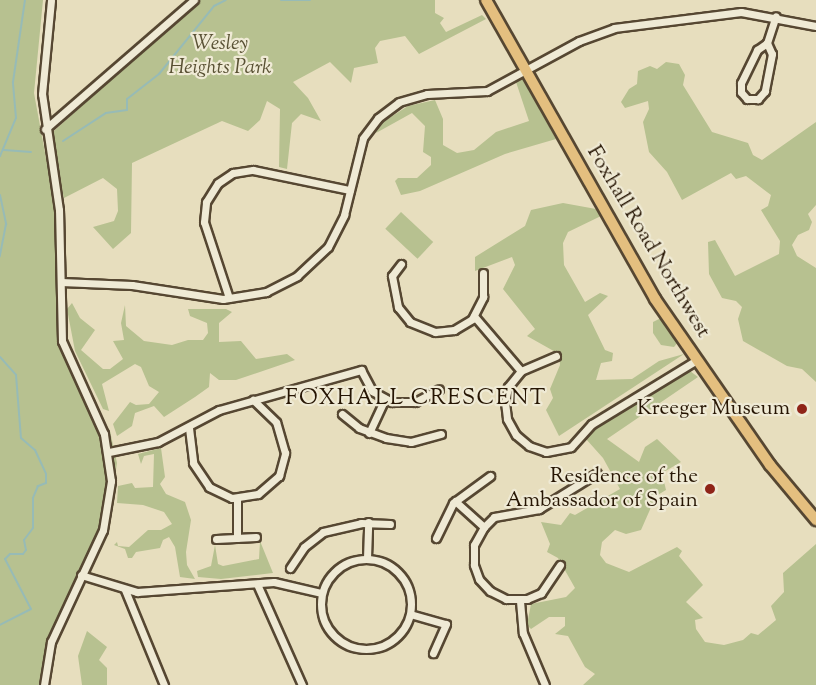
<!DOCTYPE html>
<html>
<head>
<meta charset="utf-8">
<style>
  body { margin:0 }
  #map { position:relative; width:816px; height:685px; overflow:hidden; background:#e7debe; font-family:"Sorts Mill Goudy",serif }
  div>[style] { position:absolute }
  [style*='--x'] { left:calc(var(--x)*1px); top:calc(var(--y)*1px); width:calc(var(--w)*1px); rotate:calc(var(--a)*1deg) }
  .green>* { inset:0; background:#b7c190; transform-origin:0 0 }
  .stream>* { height:2px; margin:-1px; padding:0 1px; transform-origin:1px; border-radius:1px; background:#97bbb6 }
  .roads { filter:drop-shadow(2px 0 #564732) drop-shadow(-2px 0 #564732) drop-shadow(0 2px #564732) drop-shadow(0 -2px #564732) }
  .street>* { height:7px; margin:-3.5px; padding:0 3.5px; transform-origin:3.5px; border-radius:3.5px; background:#efead5 }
  .street>.ring { margin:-3.5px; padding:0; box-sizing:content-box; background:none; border:7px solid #efead5; border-radius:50% }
  .primary>* { height:10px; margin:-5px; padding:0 5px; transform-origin:5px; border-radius:5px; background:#e4bf7f }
  .dots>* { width:16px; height:16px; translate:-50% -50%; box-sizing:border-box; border:3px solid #efead5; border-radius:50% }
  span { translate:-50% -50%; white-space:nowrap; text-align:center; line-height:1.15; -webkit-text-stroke:4.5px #efead5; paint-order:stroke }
  .park-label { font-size:21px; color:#595134; font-style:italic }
  .street-label { font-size:21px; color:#261503 }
  .poi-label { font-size:21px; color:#261503 }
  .right { translate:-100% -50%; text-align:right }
  .neighbourhood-label { font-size:22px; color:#261503; letter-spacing:1.5px }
</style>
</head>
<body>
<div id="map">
  <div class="green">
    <div style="clip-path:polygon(0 0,43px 0,34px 93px,57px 218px,56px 301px,61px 351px,110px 431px,117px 463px,107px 532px,66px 614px,40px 685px,0 685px)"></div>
    <div style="clip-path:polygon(199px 0,435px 0,435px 13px,444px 18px,440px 23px,446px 32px,482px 15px,486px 19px,419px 54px,405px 36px,380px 41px,375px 48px,378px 63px,354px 68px,351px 83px,330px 62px,293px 82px,308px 98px,321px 121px,301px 114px,292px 123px,287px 169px,279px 167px,280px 109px,267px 101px,260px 120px,248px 131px,222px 121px,132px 163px,131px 233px,113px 249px,93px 227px,114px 221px,118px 211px,117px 189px,103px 178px,64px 198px,51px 145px,54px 131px)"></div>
    <div style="clip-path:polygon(666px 62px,679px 64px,685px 75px,683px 85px,712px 132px,748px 143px,753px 155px,762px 160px,816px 122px,816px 205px,808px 214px,812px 222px,809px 230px,798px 235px,792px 245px,797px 256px,816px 268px,816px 382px,802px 369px,787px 366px,743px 341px,738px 319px,742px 307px,736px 301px,722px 298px,709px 274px,708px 242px,715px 240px,735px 276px,779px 254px,780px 241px,761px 210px,768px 206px,771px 195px,746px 176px,736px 179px,731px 173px,682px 200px,667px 172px,649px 152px,643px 122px,649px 109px,648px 101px,625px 108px,621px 102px,629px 89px,637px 84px,638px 71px,650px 66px,657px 69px)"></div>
    <div style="clip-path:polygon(523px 79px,556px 139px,505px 154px,420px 191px,401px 195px,395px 181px,398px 178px,417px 178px,431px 165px,431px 157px,423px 152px,425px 126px,412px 113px,376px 133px,383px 122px,408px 106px,435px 100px,443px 119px,443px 145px,457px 153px,474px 150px,496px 132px,529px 121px,516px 82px)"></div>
    <div style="clip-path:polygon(563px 203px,596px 209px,601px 216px,568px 232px,563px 243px,564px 265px,585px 302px,600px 293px,608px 296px,588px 315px,605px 350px,613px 353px,612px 361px,601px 363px,596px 380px,632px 379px,659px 361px,684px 354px,559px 436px,546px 410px,553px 398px,550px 389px,560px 365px,559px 354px,527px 336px,535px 329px,503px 289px,515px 265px,512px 257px,475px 271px,475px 257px,525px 226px,531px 210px)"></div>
    <div style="left:401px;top:212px;width:44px;height:23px;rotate:43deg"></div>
    <div style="clip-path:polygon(72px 303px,80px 318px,95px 330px,81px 350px,103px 369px,110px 369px,123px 359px,113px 341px,124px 340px,121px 323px,125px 305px,126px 326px,144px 341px,172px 345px,188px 340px,203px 340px,208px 333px,207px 323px,190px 316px,188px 309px,226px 309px,232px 312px,219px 323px,219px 342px,241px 341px,256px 359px,287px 354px,295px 360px,236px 380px,219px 380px,210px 373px,209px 387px,195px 397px,164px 417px,154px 406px,135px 413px,132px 426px,117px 436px,113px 424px,130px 402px,136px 405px,149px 404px,159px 392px,149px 386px,141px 367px,135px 364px,102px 384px,109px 411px,103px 409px,75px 351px,67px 309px)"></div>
    <div style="clip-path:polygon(661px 318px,678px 342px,674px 347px,661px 345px,653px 333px,653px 322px)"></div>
    <div style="clip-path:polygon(690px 371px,698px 377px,607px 439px,639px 462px,645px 447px,657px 439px,681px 462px,662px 473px,666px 490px,656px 496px,641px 530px,626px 534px,615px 530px,602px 542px,600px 555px,606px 563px,629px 572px,677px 547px,682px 551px,679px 556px,703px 585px,686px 602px,703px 618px,695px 620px,696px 629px,705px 642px,724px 645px,743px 640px,751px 633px,758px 635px,776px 620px,771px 606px,784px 592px,783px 573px,816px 544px,816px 685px,583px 685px,595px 674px,585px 667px,568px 636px,555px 634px,565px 626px,565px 617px,549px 617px,531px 629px,527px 625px,531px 604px,566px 597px,575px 588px,558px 558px,547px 552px,550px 544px,541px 522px,561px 525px,570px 513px,575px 515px,620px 489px,603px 458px,586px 439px,598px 426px)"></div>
    <div style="clip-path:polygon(161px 448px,165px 477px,160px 484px,166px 494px,185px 502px,191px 520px,186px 552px,187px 565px,195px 579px,180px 577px,175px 547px,169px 537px,163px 540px,160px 548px,136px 552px,132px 558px,128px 558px,125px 549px,114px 545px,117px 542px,118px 546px,129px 547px,148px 530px,161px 530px,172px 524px,164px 512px,143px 505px,117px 503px,118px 486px,132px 483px,135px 488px,153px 487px,154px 454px,144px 456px,141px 464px,138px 454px)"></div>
    <div style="clip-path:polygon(260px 541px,273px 573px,221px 579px,198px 577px,197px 571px,211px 566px,215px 545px,218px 564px,223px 566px,259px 559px)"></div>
    <div style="clip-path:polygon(87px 631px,107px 647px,99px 660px,107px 668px,107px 685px,82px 685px,78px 656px)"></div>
  </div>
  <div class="stream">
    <div style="--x:281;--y:0;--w:29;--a:0"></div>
    <div style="--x:63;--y:141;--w:51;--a:-33.1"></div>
    <div style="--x:106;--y:113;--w:21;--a:-8"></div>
    <div style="--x:127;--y:110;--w:11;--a:-90"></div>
    <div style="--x:127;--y:99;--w:41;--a:-38"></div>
    <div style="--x:159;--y:74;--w:87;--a:-51"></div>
    <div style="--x:214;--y:6;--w:13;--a:-27"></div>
    <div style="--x:4;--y:150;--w:27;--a:4"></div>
    <div style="--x:0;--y:156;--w:41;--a:-67.2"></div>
    <div style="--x:16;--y:118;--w:36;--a:-95"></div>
    <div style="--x:13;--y:82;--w:83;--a:-81.7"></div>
    <div style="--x:0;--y:195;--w:30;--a:78"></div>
    <div style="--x:6;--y:224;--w:33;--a:101"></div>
    <div style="--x:0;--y:357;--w:24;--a:48"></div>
    <div style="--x:16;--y:375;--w:63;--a:85.5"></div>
    <div style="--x:21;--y:438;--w:18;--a:41"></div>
    <div style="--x:35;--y:450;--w:26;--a:65"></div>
    <div style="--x:46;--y:474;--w:9;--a:90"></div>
    <div style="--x:46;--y:483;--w:9;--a:159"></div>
    <div style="--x:38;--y:486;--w:13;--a:113"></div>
    <div style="--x:33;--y:498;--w:30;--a:90"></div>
    <div style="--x:33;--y:528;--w:15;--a:127"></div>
    <div style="--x:24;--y:540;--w:10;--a:79"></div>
    <div style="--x:26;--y:550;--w:5;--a:127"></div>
    <div style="--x:23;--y:554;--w:13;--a:180"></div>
    <div style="--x:10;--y:554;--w:7;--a:135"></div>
    <div style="--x:5;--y:559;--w:56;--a:62.5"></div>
    <div style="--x:31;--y:609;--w:35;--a:153"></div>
  </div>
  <div class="roads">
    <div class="street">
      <div style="--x:767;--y:43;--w:12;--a:66"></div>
      <div style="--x:772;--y:54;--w:38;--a:101"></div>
      <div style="--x:765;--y:91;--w:11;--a:131"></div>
      <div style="--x:758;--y:99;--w:11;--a:180"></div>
      <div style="--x:747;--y:99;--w:9;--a:-131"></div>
      <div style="--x:741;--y:92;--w:9;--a:-90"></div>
      <div style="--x:741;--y:83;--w:37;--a:-64"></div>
      <div style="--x:757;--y:50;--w:12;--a:-35"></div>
      <div style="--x:767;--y:43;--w:28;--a:-72"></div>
      <div style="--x:45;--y:129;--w:197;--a:-40.9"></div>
      <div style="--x:401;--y:264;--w:15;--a:127"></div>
      <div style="--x:392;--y:276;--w:32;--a:79"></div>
      <div style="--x:398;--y:307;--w:19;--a:51"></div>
      <div style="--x:410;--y:322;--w:27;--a:22"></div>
      <div style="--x:435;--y:332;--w:19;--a:-6"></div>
      <div style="--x:454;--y:330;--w:21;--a:-31"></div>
      <div style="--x:472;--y:319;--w:25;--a:-63"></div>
      <div style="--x:483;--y:297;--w:24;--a:-90"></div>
      <div style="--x:61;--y:282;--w:71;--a:2.4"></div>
      <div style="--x:132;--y:285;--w:92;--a:8.7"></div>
      <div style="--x:223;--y:299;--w:44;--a:-9.2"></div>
      <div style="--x:266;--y:292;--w:35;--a:-27"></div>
      <div style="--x:297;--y:276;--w:42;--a:-43.1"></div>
      <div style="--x:328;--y:247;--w:36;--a:-63"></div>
      <div style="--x:344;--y:215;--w:79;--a:-76.1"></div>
      <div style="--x:363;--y:138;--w:25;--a:-53"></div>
      <div style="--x:378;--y:118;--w:26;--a:-37"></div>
      <div style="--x:399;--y:102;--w:29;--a:-16"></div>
      <div style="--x:427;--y:94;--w:60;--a:-2.9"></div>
      <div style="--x:487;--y:91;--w:105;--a:-28.5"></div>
      <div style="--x:579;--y:41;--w:37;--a:-20"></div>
      <div style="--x:614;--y:28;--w:128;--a:-7.2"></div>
      <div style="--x:741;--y:12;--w:76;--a:10.6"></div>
      <div style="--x:229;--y:298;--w:80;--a:-108.2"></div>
      <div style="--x:204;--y:222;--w:20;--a:-84"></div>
      <div style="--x:206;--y:202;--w:22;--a:-58"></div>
      <div style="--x:218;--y:183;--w:18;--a:-34"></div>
      <div style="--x:233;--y:173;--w:20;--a:-9"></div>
      <div style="--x:253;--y:170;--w:99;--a:11.7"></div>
      <div style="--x:474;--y:316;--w:72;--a:49.5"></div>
      <div style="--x:556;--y:356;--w:38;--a:157"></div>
      <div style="--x:521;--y:371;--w:21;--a:129"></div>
      <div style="--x:508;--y:387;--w:15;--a:101"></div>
      <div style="--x:505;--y:402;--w:17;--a:83"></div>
      <div style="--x:507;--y:419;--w:18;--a:61"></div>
      <div style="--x:516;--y:435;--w:17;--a:40"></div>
      <div style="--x:529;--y:446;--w:18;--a:19"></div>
      <div style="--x:546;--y:452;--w:25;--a:-11"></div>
      <div style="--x:571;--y:447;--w:31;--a:-48"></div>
      <div style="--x:592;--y:424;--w:123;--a:-31.4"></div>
      <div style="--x:342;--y:414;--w:22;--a:39"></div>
      <div style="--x:359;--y:428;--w:29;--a:20"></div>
      <div style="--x:386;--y:438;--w:25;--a:9"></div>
      <div style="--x:411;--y:442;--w:31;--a:-15"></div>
      <div style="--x:189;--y:428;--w:35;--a:83"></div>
      <div style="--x:193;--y:463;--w:29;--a:56"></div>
      <div style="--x:209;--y:487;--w:25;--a:26"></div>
      <div style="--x:232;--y:498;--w:26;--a:-9"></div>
      <div style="--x:258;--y:494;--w:28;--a:-41"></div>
      <div style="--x:279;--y:476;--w:24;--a:-75"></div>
      <div style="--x:285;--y:453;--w:32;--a:-106"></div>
      <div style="--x:276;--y:422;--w:32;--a:-136"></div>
      <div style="--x:369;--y:433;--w:38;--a:-65"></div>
      <div style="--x:109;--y:452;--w:50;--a:-11.5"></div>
      <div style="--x:158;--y:442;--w:69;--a:-27.7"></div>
      <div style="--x:219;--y:410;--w:148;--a:-15.7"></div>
      <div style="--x:361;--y:370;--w:24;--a:62"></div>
      <div style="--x:372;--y:391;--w:23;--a:29"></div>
      <div style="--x:392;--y:402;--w:23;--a:0"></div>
      <div style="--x:415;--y:402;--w:27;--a:-28"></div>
      <div style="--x:455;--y:501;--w:39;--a:42"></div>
      <div style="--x:237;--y:538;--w:39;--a:-90"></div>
      <div style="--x:436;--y:538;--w:39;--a:-64"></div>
      <div style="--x:453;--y:503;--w:46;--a:-36.1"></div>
      <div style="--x:216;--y:539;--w:40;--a:-2.9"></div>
      <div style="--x:367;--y:558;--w:36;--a:-88"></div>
      <div class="ring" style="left:321px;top:559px;width:83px;height:83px"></div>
      <div style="--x:560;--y:565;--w:34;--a:124"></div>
      <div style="--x:541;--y:593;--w:15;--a:157"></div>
      <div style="--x:527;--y:599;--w:21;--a:180"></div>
      <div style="--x:506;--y:599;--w:18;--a:-153"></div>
      <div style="--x:490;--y:591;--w:16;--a:-133"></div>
      <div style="--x:479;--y:579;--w:15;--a:-110"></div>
      <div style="--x:474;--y:565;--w:20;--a:-90"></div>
      <div style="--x:474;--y:545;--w:21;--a:-61"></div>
      <div style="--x:484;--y:527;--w:14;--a:-45"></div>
      <div style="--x:494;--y:517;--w:46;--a:-10.1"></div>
      <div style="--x:539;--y:509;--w:68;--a:-31.8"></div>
      <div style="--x:290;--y:568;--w:25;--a:-56"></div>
      <div style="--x:304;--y:547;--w:24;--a:-38"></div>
      <div style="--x:323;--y:532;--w:39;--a:-13"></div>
      <div style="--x:361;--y:523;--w:29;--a:2"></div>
      <div style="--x:81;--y:575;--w:59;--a:16.9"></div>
      <div style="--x:137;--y:592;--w:137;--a:-4.2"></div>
      <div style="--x:274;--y:582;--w:48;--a:13.2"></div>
      <div style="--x:257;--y:584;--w:111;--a:66"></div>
      <div style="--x:125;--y:590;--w:103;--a:67.7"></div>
      <div style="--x:520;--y:601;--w:32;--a:85"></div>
      <div style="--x:523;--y:633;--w:56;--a:67.1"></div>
      <div style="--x:410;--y:614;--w:37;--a:16"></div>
      <div style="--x:446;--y:624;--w:32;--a:114"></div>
      <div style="--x:44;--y:685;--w:44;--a:-80.8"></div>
      <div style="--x:51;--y:642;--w:123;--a:-65.1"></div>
      <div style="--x:103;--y:530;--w:50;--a:-80.7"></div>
      <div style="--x:111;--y:481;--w:48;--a:-98.5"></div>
      <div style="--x:104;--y:434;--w:102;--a:-114.3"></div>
      <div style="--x:62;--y:341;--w:131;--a:-91.3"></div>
      <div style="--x:59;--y:210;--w:117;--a:-98.3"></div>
      <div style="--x:42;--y:94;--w:94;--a:-84.5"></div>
    </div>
    <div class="primary">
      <div style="--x:486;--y:0;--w:343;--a:60.5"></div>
      <div style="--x:655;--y:299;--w:202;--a:55.3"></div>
      <div style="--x:770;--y:465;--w:72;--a:50.1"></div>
    </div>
  </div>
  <div class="dots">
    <div style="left:802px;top:409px;background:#8f2418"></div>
    <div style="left:710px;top:489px;background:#8f2418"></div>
  </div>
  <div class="park-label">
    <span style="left:220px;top:56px">Wesley<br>Heights Park</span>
  </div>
  <div class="street-label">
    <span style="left:648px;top:242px;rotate:59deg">Foxhall Road Northwest</span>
  </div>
  <div class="poi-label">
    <span class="right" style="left:790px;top:409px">Kreeger Museum</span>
    <span class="right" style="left:698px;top:489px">Residence of the<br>Ambassador of Spain</span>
  </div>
  <div class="neighbourhood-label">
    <span style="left:416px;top:400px">FOXHALL CRESCENT</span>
  </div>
</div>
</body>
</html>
